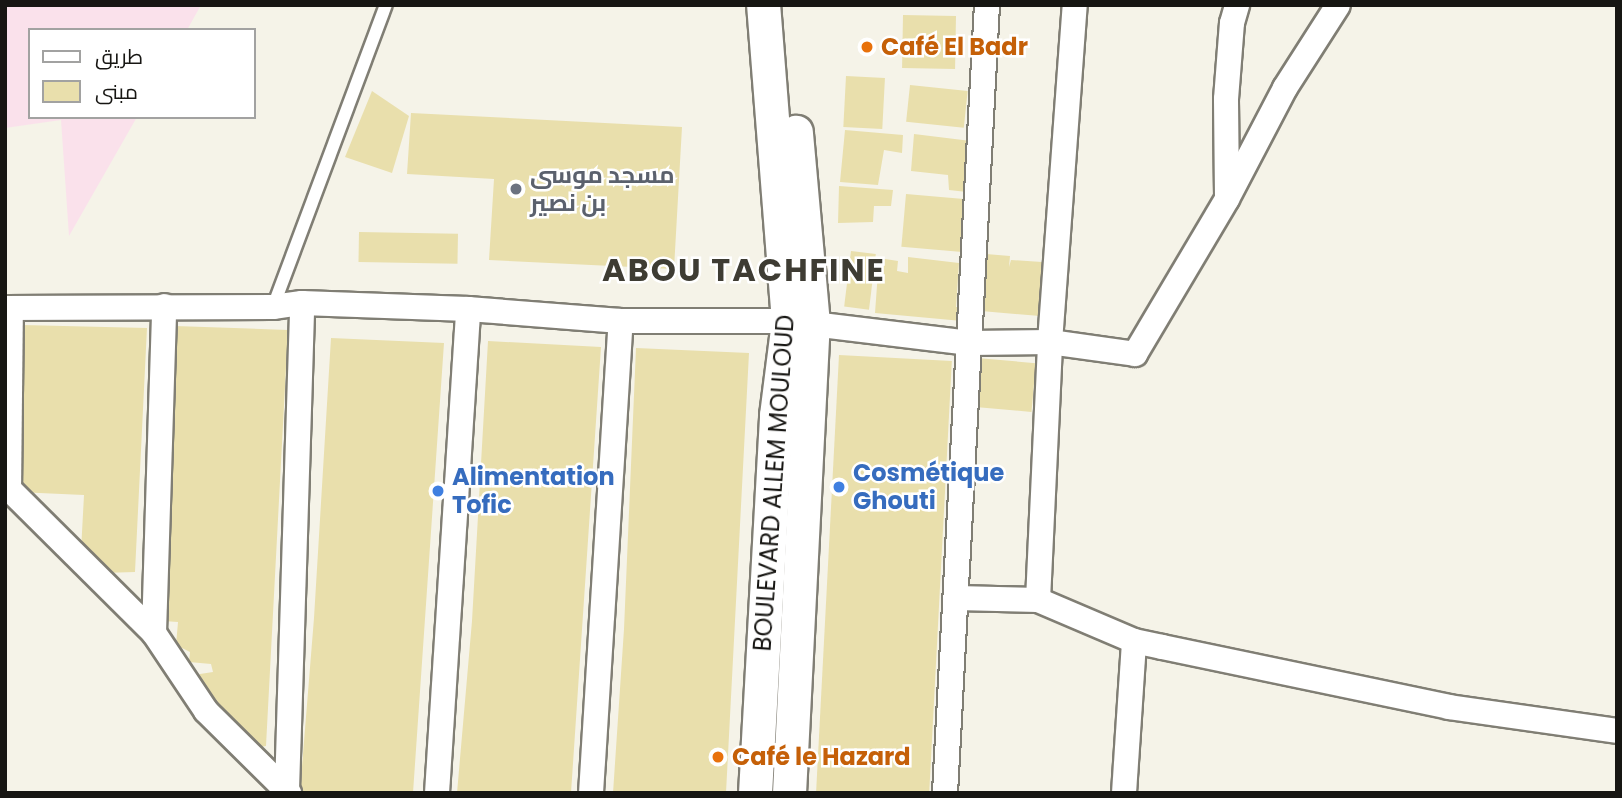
<!DOCTYPE html>
<html>
<head>
<meta charset="utf-8">
<style>
  body { margin:0 }
  #map { position:relative; width:1622px; height:798px; overflow:hidden; background:#f5f3e8; font-family:Poppins,Cairo,sans-serif }
  div>[style] { position:absolute }
  [style*='--x'] { left:calc(var(--x)*1px); top:calc(var(--y)*1px); width:calc(var(--w)*1px); rotate:calc(var(--a)*1deg) }
  .industrial>* { inset:0; background:#fae1eb }
  .building>* { inset:0; background:#e9dfac; transform-origin:0 0 }
  .roads { filter:drop-shadow(2px 0 #807e74) drop-shadow(-2px 0 #807e74) drop-shadow(0 2px #807e74) drop-shadow(0 -2px #807e74) }
  .service>* { height:12px; margin:-6px; padding:0 6px; transform-origin:6px; border-radius:6px; background:#fff }
  .minor>* { height:24px; margin:-12px; padding:0 12px; transform-origin:12px; border-radius:12px; background:#fff }
  .secondary>* { height:33px; margin:-16.5px; padding:0 16.5px; transform-origin:16.5px; border-radius:16.5px; background:#fff }
  .dots>* { width:19px; height:19px; translate:-50% -50%; box-sizing:border-box; border:4px solid #fff; border-radius:50% }
  span { translate:-50% -50%; white-space:nowrap; text-align:center; line-height:1.15; -webkit-text-stroke:5px #fff; paint-order:stroke }
  .food-label { font-size:24px; color:#c56008; font-weight:700 }
  .left { translate:0 -50%; text-align:left }
  .worship-label { font-size:24px; color:#5b616d; font-weight:700 }
  .shop-label { font-size:24px; color:#366cbe; font-weight:700 }
  .street-label { font-size:24px; color:#171613 }
  .district-label { font-size:32px; color:#3e3c33; font-weight:700; letter-spacing:2px }
  .frame { position:absolute; inset:0; border:7px solid #171613; pointer-events:none }
  .legend { position:absolute; left:28px; top:28px; width:228px; height:91px; box-sizing:border-box; background:#fff; border:2px solid #a2a2a1; margin:0; padding:9px 12px; list-style:none; font-size:21px; color:#171613 }
  .legend li { display:flex; align-items:center; gap:14px; height:35px }
  .legend b { width:35px; border:2px solid #a2a2a1 }
</style>
</head>
<body>
<div id="map">
  <div class="industrial">
    <div style="clip-path:polygon(5px 5px,201px 5px,187px 30px,30px 30px,30px 117px,137px 117px,69px 236px,61px 120px,5px 128px)"></div>
  </div>
  <div class="building">
    <div style="left:903px;top:15px;width:53px;height:53px;rotate:1deg"></div>
    <div style="left:846px;top:76px;width:39px;height:51px;rotate:3deg"></div>
    <div style="left:910px;top:85px;width:58px;height:37px;rotate:6deg"></div>
    <div style="clip-path:polygon(372px 91px,409px 116px,392px 173px,345px 157px)"></div>
    <div style="clip-path:polygon(411px 113px,682px 127px,674px 269px,489px 260px,494px 179px,407px 174px)"></div>
    <div style="clip-path:polygon(845px 130px,903px 135px,902px 153px,884px 150px,878px 185px,840px 182px)"></div>
    <div style="clip-path:polygon(914px 134px,971px 141px,967px 192px,949px 190px,948px 175px,911px 171px)"></div>
    <div style="clip-path:polygon(839px 186px,893px 190px,891px 206px,874px 206px,873px 222px,838px 223px)"></div>
    <div style="left:906px;top:194px;width:61px;height:53px;rotate:5deg"></div>
    <div style="left:359px;top:232px;width:99px;height:30px;rotate:1deg"></div>
    <div style="left:851px;top:251px;width:25px;height:56px;rotate:7deg"></div>
    <div style="clip-path:polygon(986px 254px,1010px 256px,1009px 267px,1011px 260px,1042px 262px,1040px 316px,981px 311px)"></div>
    <div style="clip-path:polygon(908px 257px,959px 263px,956px 307px,963px 307px,962px 321px,875px 313px,879px 258px,898px 261px,897px 271px,908px 273px)"></div>
    <div style="clip-path:polygon(22px 325px,147px 328px,135px 572px,102px 573px,81px 551px,84px 495px,17px 492px)"></div>
    <div style="clip-path:polygon(175px 326px,288px 330px,266px 746px,255px 748px,210px 701px,195px 679px,200px 674px,213px 672px,211px 664px,189px 662px,190px 652px,176px 645px,178px 622px,163px 621px)"></div>
    <div style="clip-path:polygon(331px 338px,444px 343px,413px 793px,300px 791px,314px 618px)"></div>
    <div style="clip-path:polygon(488px 341px,601px 347px,571px 793px,457px 793px,472px 621px)"></div>
    <div style="clip-path:polygon(636px 348px,749px 353px,726px 793px,613px 793px,624px 629px)"></div>
    <div style="left:839px;top:355px;width:113px;height:439px;rotate:3deg"></div>
    <div style="left:977px;top:358px;width:59px;height:49px;rotate:5deg"></div>
  </div>
  <div class="roads">
    <div class="service">
      <div style="--x:273;--y:307;--w:322;--a:-69.5"></div>
    </div>
    <div class="minor">
      <div style="--x:1227;--y:196;--w:97;--a:-90.6"></div>
      <div style="--x:1226;--y:99;--w:76;--a:-85.5"></div>
      <div style="--x:1232;--y:23;--w:19;--a:-74"></div>
      <div style="--x:5;--y:308;--w:268;--a:-0.2"></div>
      <div style="--x:273;--y:307;--w:29;--a:-8"></div>
      <div style="--x:302;--y:303;--w:166;--a:2.1"></div>
      <div style="--x:468;--y:309;--w:153;--a:4.5"></div>
      <div style="--x:621;--y:321;--w:167;--a:0"></div>
      <div style="--x:788;--y:321;--w:183;--a:6.9"></div>
      <div style="--x:970;--y:343;--w:80;--a:-0.7"></div>
      <div style="--x:1050;--y:342;--w:86;--a:8"></div>
      <div style="--x:1135;--y:354;--w:180;--a:-59.3"></div>
      <div style="--x:1227;--y:199;--w:125;--a:-62.4"></div>
      <div style="--x:1285;--y:88;--w:98;--a:-57.4"></div>
      <div style="--x:5;--y:485;--w:210;--a:44.8"></div>
      <div style="--x:154;--y:633;--w:94;--a:56.3"></div>
      <div style="--x:206;--y:711;--w:117;--a:44.7"></div>
      <div style="--x:9;--y:490;--w:182;--a:-89.4"></div>
      <div style="--x:957;--y:598;--w:81;--a:1.4"></div>
      <div style="--x:1038;--y:600;--w:104;--a:23.1"></div>
      <div style="--x:1134;--y:641;--w:29;--a:12"></div>
      <div style="--x:1162;--y:647;--w:293;--a:11.8"></div>
      <div style="--x:1449;--y:707;--w:170;--a:8.1"></div>
      <div style="--x:1038;--y:600;--w:258;--a:-87.3"></div>
      <div style="--x:1050;--y:342;--w:338;--a:-85.8"></div>
      <div style="--x:154;--y:633;--w:327;--a:-88.2"></div>
      <div style="--x:287;--y:790;--w:487;--a:-88.2"></div>
      <div style="--x:437;--y:793;--w:485;--a:-86.3"></div>
      <div style="--x:591;--y:793;--w:473;--a:-86.4"></div>
      <div style="--x:945;--y:793;--w:789;--a:-86.95"></div>
      <div style="--x:1124;--y:793;--w:152;--a:-86.2"></div>
    </div>
    <div class="secondary">
      <div style="--x:755;--y:793;--w:379;--a:-86.8"></div>
      <div style="--x:776;--y:415;--w:95;--a:-82.7"></div>
      <div style="--x:788;--y:321;--w:317;--a:-94.5"></div>
      <div style="--x:789;--y:793;--w:470;--a:-87.1"></div>
      <div style="--x:813;--y:324;--w:193;--a:-95.1"></div>
    </div>
  </div>
  <div class="dots">
    <div style="left:867px;top:47px;background:#e8710a"></div>
    <div style="left:516px;top:189px;background:#6b7280"></div>
    <div style="left:839px;top:487px;background:#3f7fe0"></div>
    <div style="left:438px;top:491px;background:#3f7fe0"></div>
    <div style="left:718px;top:757px;background:#e8710a"></div>
  </div>
  <div class="food-label">
    <span class="left" style="left:881px;top:47px">Café El Badr</span>
    <span class="left" style="left:732px;top:757px">Café le Hazard</span>
  </div>
  <div class="worship-label">
    <span class="left" style="left:530px;top:189px">مسجد موسى<br>بن نصير</span>
  </div>
  <div class="shop-label">
    <span class="left" style="left:853px;top:487px">Cosmétique<br>Ghouti</span>
    <span class="left" style="left:452px;top:491px">Alimentation<br>Tofic</span>
  </div>
  <div class="street-label">
    <span style="left:774px;top:483px;rotate:-86deg">BOULEVARD ALLEM MOULOUD</span>
  </div>
  <div class="district-label">
    <span style="left:744px;top:270px">ABOU TACHFINE</span>
  </div>
  <div class="frame"></div>
  <ul class="legend">
  <li><b style="height:9px;background:#fff"></b>طريق</li>
  <li><b style="height:19px;background:#e9dfac"></b>مبنى</li>
  </ul>
</div>
</body>
</html>
